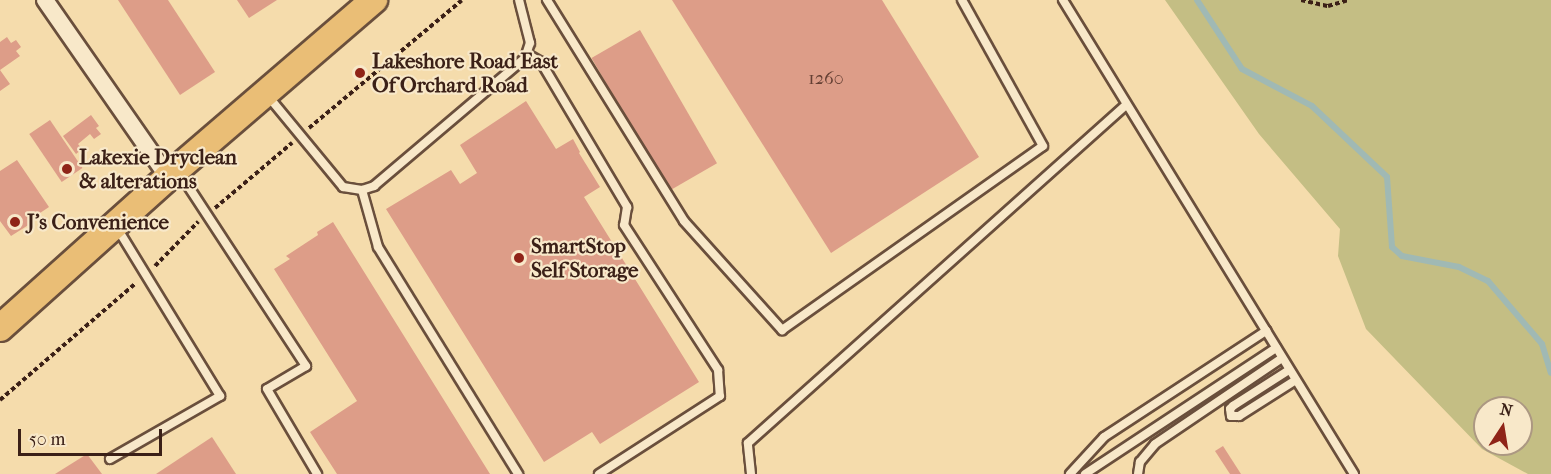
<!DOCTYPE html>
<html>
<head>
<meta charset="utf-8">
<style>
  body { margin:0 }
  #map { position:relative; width:1551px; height:474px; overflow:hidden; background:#f5dcac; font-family:"IM FELL French Canon",serif }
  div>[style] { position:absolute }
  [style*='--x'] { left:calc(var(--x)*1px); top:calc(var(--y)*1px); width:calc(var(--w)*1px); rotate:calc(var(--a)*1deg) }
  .green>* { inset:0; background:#c4be84 }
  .stream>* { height:6px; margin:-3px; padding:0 3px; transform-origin:3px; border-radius:3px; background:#a0b9b4 }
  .building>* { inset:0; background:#dd9d88; transform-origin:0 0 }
  .path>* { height:4px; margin-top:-2px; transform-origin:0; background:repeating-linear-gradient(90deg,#3b2017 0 4.5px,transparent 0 7.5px) }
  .roads { filter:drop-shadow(2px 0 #6a4f3c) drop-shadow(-2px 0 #6a4f3c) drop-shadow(0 2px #6a4f3c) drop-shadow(0 -2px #6a4f3c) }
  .lane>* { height:8px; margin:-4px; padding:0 4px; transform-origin:4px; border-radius:4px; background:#f8e8c9 }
  .street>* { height:16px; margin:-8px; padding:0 8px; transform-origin:8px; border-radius:8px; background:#f8e8c9 }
  .primary>* { height:26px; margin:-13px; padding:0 13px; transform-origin:13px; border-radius:13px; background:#eabe76 }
  .dots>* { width:16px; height:16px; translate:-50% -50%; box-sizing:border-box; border:3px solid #f8e8c9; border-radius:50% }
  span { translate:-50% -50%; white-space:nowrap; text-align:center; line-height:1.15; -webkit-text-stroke:4.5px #f8e8c9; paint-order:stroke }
  .number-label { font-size:18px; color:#643f33 }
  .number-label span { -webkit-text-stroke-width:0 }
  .poi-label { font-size:21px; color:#3b2017; font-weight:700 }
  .left { translate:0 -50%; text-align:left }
  .north { position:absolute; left:1473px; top:396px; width:60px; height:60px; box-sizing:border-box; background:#f8e8c9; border:2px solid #ac9882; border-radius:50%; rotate:12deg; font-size:16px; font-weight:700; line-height:24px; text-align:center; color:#3b2017 }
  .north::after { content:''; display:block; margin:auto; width:21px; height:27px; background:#8f2418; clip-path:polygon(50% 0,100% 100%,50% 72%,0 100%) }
  .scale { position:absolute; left:18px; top:429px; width:144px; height:27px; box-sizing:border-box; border:3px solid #3b2017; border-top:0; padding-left:8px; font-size:18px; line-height:21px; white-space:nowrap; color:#3b2017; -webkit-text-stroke:4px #f8e8c9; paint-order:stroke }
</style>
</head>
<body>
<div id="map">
  <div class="green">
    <div style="clip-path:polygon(evenodd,1165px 0,1551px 0,1551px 474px,1528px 474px,1482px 449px,1366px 329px,1338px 256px,1340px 229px,1259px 134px,1165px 0,1485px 408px,1521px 408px,1521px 444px,1485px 444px,1485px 408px)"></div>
  </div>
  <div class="stream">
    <div style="--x:1197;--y:0;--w:82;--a:56.9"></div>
    <div style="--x:1242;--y:69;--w:79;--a:27.9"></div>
    <div style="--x:1312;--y:106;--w:103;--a:43.4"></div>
    <div style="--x:1387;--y:177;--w:70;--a:85.9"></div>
    <div style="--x:1392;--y:247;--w:13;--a:42"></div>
    <div style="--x:1402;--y:256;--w:58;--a:10.9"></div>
    <div style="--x:1459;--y:267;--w:32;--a:26"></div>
    <div style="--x:1488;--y:281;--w:83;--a:49.4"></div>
    <div style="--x:1542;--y:344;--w:30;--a:73"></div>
  </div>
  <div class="building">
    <div style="clip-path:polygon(118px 0,168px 0,215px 72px,180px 95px)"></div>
    <div style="clip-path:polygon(237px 0,277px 0,249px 18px)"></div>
    <div style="clip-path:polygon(672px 0,882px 0,979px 157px,831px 253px)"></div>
    <div style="left:640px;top:30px;width:154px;height:56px;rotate:60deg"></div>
    <div style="clip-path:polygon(7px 37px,11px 43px,16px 40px,21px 47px,16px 51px,20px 56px,0 70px,10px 84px,0 91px,0 42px)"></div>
    <div style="clip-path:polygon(526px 101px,556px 149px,573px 139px,580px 152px,579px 153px,600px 187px,584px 197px,699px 382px,600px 444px,592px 432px,544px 462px,386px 209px,451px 170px,460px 184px,477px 173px,460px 145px)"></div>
    <div style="clip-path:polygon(91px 115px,99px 126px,96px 128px,101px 134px,94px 139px,90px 134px,78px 144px,82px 149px,76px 154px,63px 136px)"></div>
    <div style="left:50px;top:120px;width:58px;height:25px;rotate:56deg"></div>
    <div style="clip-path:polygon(17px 160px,49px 207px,28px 221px,30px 224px,11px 236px,0 221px,0 171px)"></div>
    <div style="clip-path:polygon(333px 222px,490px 474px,337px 474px,310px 432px,357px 401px,274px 269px,290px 259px,286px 256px,318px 235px,317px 232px)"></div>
    <div style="clip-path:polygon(212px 437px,236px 474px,156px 474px)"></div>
    <div style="clip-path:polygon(1223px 446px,1241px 474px,1230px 474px,1215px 451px)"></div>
    <div style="clip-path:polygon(87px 454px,102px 474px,55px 474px)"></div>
  </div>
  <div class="path">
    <div style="--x:1301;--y:0;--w:28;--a:13"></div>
    <div style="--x:1328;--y:6;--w:22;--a:-16"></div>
    <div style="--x:309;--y:128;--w:199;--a:-39.9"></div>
    <div style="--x:215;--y:208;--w:101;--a:-40.2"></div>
    <div style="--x:155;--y:266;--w:62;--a:-45.7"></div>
    <div style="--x:0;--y:400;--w:179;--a:-40.7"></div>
  </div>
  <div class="roads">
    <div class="lane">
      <div style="--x:547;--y:0;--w:260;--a:58.2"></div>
      <div style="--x:684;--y:221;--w:147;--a:48"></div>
      <div style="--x:782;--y:330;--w:319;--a:-35.2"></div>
      <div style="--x:1043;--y:146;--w:167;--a:-119"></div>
      <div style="--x:1063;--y:0;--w:556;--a:58.45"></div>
      <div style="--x:527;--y:54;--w:16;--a:30"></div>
      <div style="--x:541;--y:62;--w:169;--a:59.3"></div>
      <div style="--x:627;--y:207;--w:18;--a:99"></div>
      <div style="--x:624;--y:225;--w:173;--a:57"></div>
      <div style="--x:718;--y:370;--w:26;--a:86"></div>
      <div style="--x:720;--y:396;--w:144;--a:147.2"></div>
      <div style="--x:268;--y:96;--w:118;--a:50.5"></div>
      <div style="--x:343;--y:187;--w:19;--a:9"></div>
      <div style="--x:362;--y:190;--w:13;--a:-18"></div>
      <div style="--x:374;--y:186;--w:198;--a:-40.3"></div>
      <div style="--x:525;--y:58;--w:16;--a:-72"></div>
      <div style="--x:530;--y:43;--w:44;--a:-104.3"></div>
      <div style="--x:179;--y:172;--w:232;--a:56.8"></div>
      <div style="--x:306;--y:366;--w:45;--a:149.5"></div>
      <div style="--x:267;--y:389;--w:99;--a:59.5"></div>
      <div style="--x:362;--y:190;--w:59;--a:74.3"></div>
      <div style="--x:378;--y:247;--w:267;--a:58.3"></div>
      <div style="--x:1289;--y:370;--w:67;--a:147.3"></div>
      <div style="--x:1233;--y:406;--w:4;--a:135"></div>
      <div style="--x:1230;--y:409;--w:7;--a:82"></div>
      <div style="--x:1231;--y:416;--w:8;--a:0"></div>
      <div style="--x:1239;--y:416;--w:67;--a:-32.3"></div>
      <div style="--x:110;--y:459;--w:127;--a:-29.8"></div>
      <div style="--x:220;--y:396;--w:197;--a:-121.5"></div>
      <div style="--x:751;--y:474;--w:31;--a:-96"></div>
      <div style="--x:748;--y:443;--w:507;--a:-41.8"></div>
      <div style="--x:1070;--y:474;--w:50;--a:-47.4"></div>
      <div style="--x:1104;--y:437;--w:194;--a:-33.2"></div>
      <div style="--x:1085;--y:474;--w:229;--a:-33.4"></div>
      <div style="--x:1138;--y:474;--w:12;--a:-81"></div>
      <div style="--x:1140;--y:462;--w:23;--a:-50"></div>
      <div style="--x:1155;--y:444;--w:153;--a:-34.1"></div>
    </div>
    <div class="street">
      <div style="--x:45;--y:0;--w:216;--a:55.2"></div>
    </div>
    <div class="primary">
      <div style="--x:0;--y:328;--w:226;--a:-41.9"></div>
      <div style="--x:168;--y:177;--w:272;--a:-40.7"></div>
    </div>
  </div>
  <div class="dots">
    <div style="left:360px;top:73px;background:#8f2418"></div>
    <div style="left:67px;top:169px;background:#8f2418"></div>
    <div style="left:15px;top:222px;background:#8f2418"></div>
    <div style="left:519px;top:258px;background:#8f2418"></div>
  </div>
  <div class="number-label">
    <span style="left:826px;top:79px">1260</span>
  </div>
  <div class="poi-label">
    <span class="left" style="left:372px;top:73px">Lakeshore Road East<br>Of Orchard Road</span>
    <span class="left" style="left:79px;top:169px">Lakexie Dryclean<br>&amp; alterations</span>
    <span class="left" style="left:27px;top:222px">J's Convenience</span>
    <span class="left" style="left:531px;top:258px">SmartStop<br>Self Storage</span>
  </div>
  <div class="north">N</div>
  <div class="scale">50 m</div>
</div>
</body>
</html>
